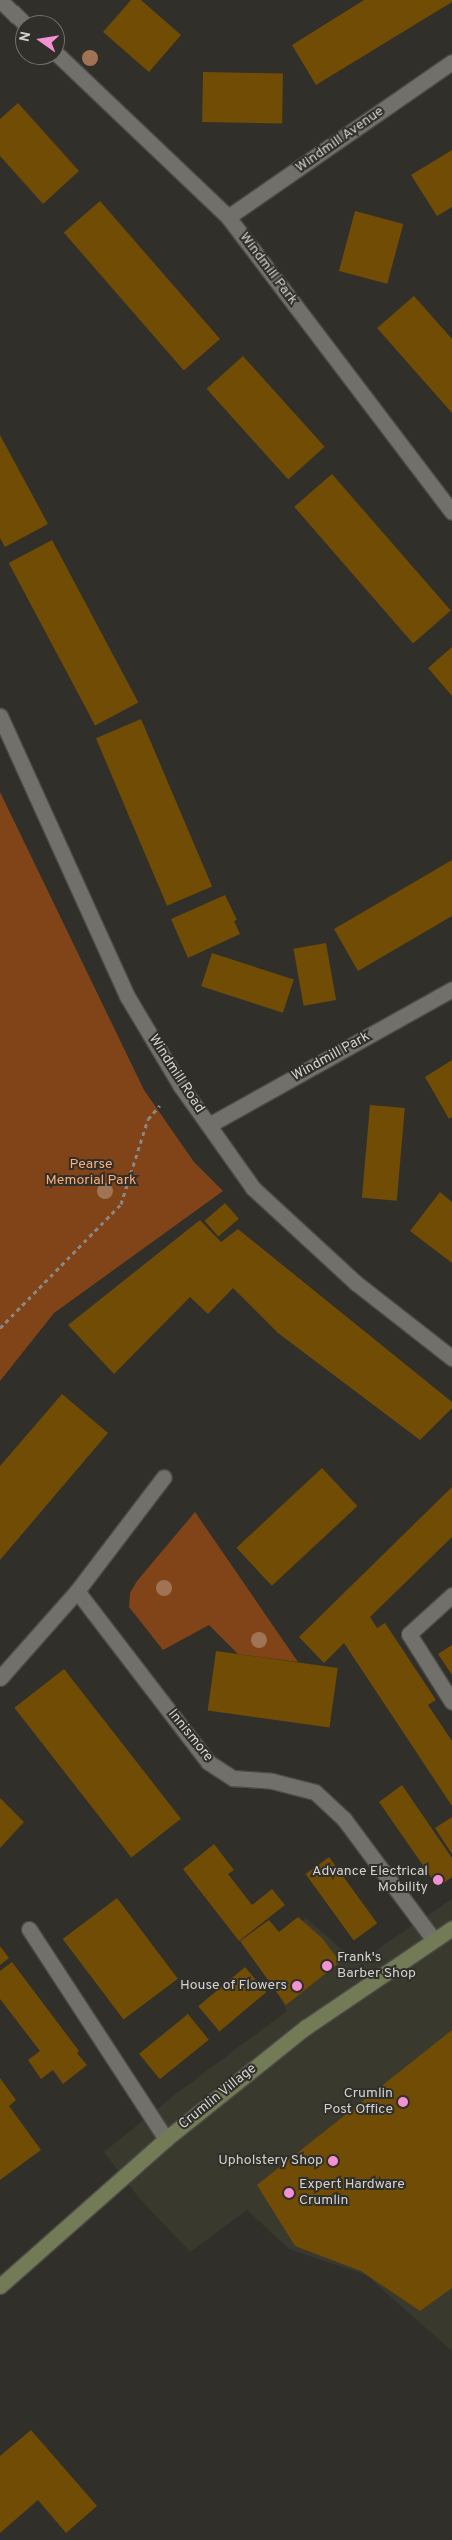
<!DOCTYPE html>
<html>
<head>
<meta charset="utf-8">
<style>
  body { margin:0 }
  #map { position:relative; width:452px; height:2540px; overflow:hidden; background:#302f2a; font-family:Overpass,sans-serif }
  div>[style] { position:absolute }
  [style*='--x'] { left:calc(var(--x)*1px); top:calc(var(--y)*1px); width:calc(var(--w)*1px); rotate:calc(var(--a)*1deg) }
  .built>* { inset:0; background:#3a392e }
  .green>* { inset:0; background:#814418 }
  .building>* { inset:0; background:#714c04; transform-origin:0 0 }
  .path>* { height:3px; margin-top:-1.5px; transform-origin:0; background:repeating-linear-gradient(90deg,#898884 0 4px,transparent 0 8px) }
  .roads { filter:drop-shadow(1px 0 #4c4b47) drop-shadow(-1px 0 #4c4b47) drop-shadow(0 1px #4c4b47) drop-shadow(0 -1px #4c4b47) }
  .lane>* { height:15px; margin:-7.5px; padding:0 7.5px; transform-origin:7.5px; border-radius:7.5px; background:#71706a }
  .street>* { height:15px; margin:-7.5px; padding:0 7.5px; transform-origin:7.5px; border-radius:7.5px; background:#71706a }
  .secondary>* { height:15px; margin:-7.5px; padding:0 7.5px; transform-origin:7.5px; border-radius:7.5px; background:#727b55 }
  .trees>* { width:16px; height:16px; margin:-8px; border-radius:50%; background:#a07355 }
  .dots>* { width:14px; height:14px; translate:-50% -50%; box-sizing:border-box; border:2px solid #302f2a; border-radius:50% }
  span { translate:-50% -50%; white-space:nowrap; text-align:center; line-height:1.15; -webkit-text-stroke:4px #302f2a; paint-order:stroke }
  .street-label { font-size:14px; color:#d2d1ce }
  .park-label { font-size:14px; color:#fcab79 }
  .poi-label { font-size:14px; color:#d2d1ce }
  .right { translate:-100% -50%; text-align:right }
  .left { translate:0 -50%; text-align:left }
  .north { position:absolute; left:15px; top:15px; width:50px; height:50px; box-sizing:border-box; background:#302f2a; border:1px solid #71706c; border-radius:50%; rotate:283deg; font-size:14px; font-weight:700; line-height:20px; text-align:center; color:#d2d1ce }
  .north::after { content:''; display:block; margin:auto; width:18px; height:22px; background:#f491d3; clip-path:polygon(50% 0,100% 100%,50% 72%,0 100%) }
</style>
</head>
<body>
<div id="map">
  <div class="built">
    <div style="clip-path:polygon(452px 1899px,452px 2351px,366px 2275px,289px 2249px,247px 2210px,190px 2252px,139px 2198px,104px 2152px,177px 2093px,287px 2011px,257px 1957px,306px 1918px,357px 1963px)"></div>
  </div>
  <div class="green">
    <div style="clip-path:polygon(0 792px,144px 1090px,194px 1162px,223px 1191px,54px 1313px,0 1381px)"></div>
    <div style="clip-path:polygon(195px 1512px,298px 1662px,238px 1654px,209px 1625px,163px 1650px,129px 1607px,130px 1593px,137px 1581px)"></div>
  </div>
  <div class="building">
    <div style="clip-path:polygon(131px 0,141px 0,181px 35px,149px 72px,103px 32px)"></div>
    <div style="clip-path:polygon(364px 0,452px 0,452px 2px,316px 85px,292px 45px)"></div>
    <div style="left:203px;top:72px;width:80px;height:50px;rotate:1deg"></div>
    <div style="clip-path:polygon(18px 103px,79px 171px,43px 204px,0 156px,0 119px)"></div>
    <div style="clip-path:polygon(452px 150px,452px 207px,437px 216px,411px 175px)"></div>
    <div style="left:100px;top:201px;width:183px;height:48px;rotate:49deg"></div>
    <div style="left:355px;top:211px;width:50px;height:62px;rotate:15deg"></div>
    <div style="clip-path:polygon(414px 296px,452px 339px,452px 413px,377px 328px)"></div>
    <div style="left:243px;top:356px;width:122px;height:49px;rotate:48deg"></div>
    <div style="clip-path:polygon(0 435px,48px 524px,5px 547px,0 538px)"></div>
    <div style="left:332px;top:474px;width:181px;height:50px;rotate:49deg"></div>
    <div style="left:52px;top:540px;width:184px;height:49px;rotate:62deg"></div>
    <div style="clip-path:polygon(452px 647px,452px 696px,428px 668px)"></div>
    <div style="left:141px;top:719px;width:182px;height:49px;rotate:67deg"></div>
    <div style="clip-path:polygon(452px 860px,452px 916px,358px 971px,334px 929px)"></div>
    <div style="clip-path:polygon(225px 895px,237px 920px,234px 921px,240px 934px,188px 958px,171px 919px)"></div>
    <div style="left:326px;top:943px;width:58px;height:33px;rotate:80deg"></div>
    <div style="left:212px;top:953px;width:86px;height:35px;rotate:18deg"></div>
    <div style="clip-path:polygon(452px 1060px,452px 1117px,449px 1119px,425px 1077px)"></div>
    <div style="left:370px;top:1105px;width:35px;height:93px;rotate:5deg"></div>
    <div style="clip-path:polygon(440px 1192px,452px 1202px,452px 1263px,410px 1231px)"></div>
    <div style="left:225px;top:1203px;width:21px;height:27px;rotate:49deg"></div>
    <div style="clip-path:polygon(200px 1220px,221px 1242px,238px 1229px,452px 1402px,452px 1408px,420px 1440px,278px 1333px,233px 1288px,208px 1314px,190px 1297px,114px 1374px,68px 1325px)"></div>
    <div style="clip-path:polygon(62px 1394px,108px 1433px,0 1560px,0 1466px)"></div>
    <div style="left:322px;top:1468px;width:52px;height:117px;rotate:47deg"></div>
    <div style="clip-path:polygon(452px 1487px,452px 1537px,370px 1617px,377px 1628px,385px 1623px,436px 1700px,428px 1705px,452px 1741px,452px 1806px,344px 1643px,324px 1663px,299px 1637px)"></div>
    <div style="clip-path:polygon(452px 1645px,452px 1675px,438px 1654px)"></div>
    <div style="left:216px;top:1651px;width:123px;height:60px;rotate:8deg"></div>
    <div style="left:64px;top:1669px;width:190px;height:63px;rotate:52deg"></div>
    <div style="clip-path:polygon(402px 1785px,452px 1858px,452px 1877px,438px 1887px,379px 1802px)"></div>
    <div style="clip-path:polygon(0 1798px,24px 1822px,0 1848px)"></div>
    <div style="clip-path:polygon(452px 1817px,452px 1854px,435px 1828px)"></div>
    <div style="clip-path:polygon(214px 1844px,234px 1870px,228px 1874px,252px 1905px,272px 1889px,285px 1905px,239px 1941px,183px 1869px)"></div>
    <div style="left:329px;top:1857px;width:82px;height:29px;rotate:54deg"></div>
    <div style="left:117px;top:1898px;width:101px;height:68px;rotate:53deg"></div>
    <div style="clip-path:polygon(298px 1917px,322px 1938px,340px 1962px,286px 2005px,240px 1941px,269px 1920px,279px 1932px)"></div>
    <div style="clip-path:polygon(0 1946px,9px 1958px,0 1965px)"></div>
    <div style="clip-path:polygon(12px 1962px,79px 2051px,77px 2053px,87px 2065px,63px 2084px,53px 2070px,41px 2079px,28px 2060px,40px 2051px,0 1999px,0 1971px)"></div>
    <div style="left:245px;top:1967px;width:33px;height:61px;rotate:50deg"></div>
    <div style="left:188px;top:2014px;width:33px;height:63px;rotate:51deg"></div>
    <div style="clip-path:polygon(452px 2030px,452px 2288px,420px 2311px,361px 2271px,295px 2246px,257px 2185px)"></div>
    <div style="clip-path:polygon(0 2078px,16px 2100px,9px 2106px,41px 2150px,0 2180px)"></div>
    <div style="clip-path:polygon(31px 2430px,97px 2506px,66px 2533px,38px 2500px,0 2533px,0 2456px)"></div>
  </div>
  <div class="path">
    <div style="--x:0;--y:1328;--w:173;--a:-45.7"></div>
    <div style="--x:121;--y:1204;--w:89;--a:-72.4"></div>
    <div style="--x:148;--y:1119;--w:18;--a:-49"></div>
  </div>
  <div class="roads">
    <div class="lane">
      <div style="--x:29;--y:1929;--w:251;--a:56.9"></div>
    </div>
    <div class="street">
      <div style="--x:0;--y:0;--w:36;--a:44"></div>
      <div style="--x:55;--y:52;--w:239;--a:43.6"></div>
      <div style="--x:228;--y:217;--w:370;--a:52.8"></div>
      <div style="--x:228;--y:217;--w:272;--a:-34.7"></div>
      <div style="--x:0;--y:716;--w:307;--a:65.6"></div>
      <div style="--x:127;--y:996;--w:104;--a:59.2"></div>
      <div style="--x:180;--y:1085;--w:126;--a:54.7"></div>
      <div style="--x:253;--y:1188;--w:140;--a:42.7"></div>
      <div style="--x:356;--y:1283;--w:122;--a:38"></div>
      <div style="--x:209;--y:1125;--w:278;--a:-29.2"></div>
      <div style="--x:77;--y:1591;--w:143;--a:-52.7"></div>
      <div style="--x:452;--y:1595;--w:58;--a:137.8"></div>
      <div style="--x:409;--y:1634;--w:80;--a:57.7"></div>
      <div style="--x:0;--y:1678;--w:116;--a:-48.5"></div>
      <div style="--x:77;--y:1591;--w:215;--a:52.5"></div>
      <div style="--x:208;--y:1762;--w:30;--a:33"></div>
      <div style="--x:233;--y:1778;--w:39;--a:4"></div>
      <div style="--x:272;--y:1781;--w:44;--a:14.3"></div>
      <div style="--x:315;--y:1792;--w:40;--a:43"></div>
      <div style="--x:344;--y:1819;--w:149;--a:53.4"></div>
    </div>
    <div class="secondary">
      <div style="--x:0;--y:2286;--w:222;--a:-41.5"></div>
      <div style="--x:166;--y:2139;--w:179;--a:-38.7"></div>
      <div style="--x:306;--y:2027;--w:176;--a:-34.1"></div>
    </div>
  </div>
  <div class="trees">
    <div style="left:90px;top:58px"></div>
    <div style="left:105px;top:1191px"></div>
    <div style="left:164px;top:1588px"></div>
    <div style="left:259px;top:1640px"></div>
  </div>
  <div class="dots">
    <div style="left:438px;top:1880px;background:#f491d3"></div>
    <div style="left:327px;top:1966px;background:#f491d3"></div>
    <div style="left:297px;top:1986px;background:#f491d3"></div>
    <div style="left:403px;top:2102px;background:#f491d3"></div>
    <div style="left:333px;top:2161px;background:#f491d3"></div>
    <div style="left:289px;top:2193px;background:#f491d3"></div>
  </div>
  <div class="street-label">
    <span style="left:340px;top:140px;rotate:-35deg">Windmill Avenue</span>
    <span style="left:268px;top:269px;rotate:53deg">Windmill Park</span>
    <span style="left:331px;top:1057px;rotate:-29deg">Windmill Park</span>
    <span style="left:176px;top:1074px;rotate:57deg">Windmill Road</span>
    <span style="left:190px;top:1736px;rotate:51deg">Innismore</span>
    <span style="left:218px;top:2097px;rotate:-39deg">Crumlin Village</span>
  </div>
  <div class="park-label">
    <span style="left:91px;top:1173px">Pearse<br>Memorial Park</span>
  </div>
  <div class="poi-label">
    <span class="right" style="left:428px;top:1880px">Advance Electrical<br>Mobility</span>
    <span class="left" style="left:337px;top:1966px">Frank's<br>Barber Shop</span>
    <span class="right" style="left:287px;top:1986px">House of Flowers</span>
    <span class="right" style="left:393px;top:2102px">Crumlin<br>Post Office</span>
    <span class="right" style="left:323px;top:2161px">Upholstery Shop</span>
    <span class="left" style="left:299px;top:2193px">Expert Hardware<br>Crumlin</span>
  </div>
  <div class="north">N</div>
</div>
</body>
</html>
